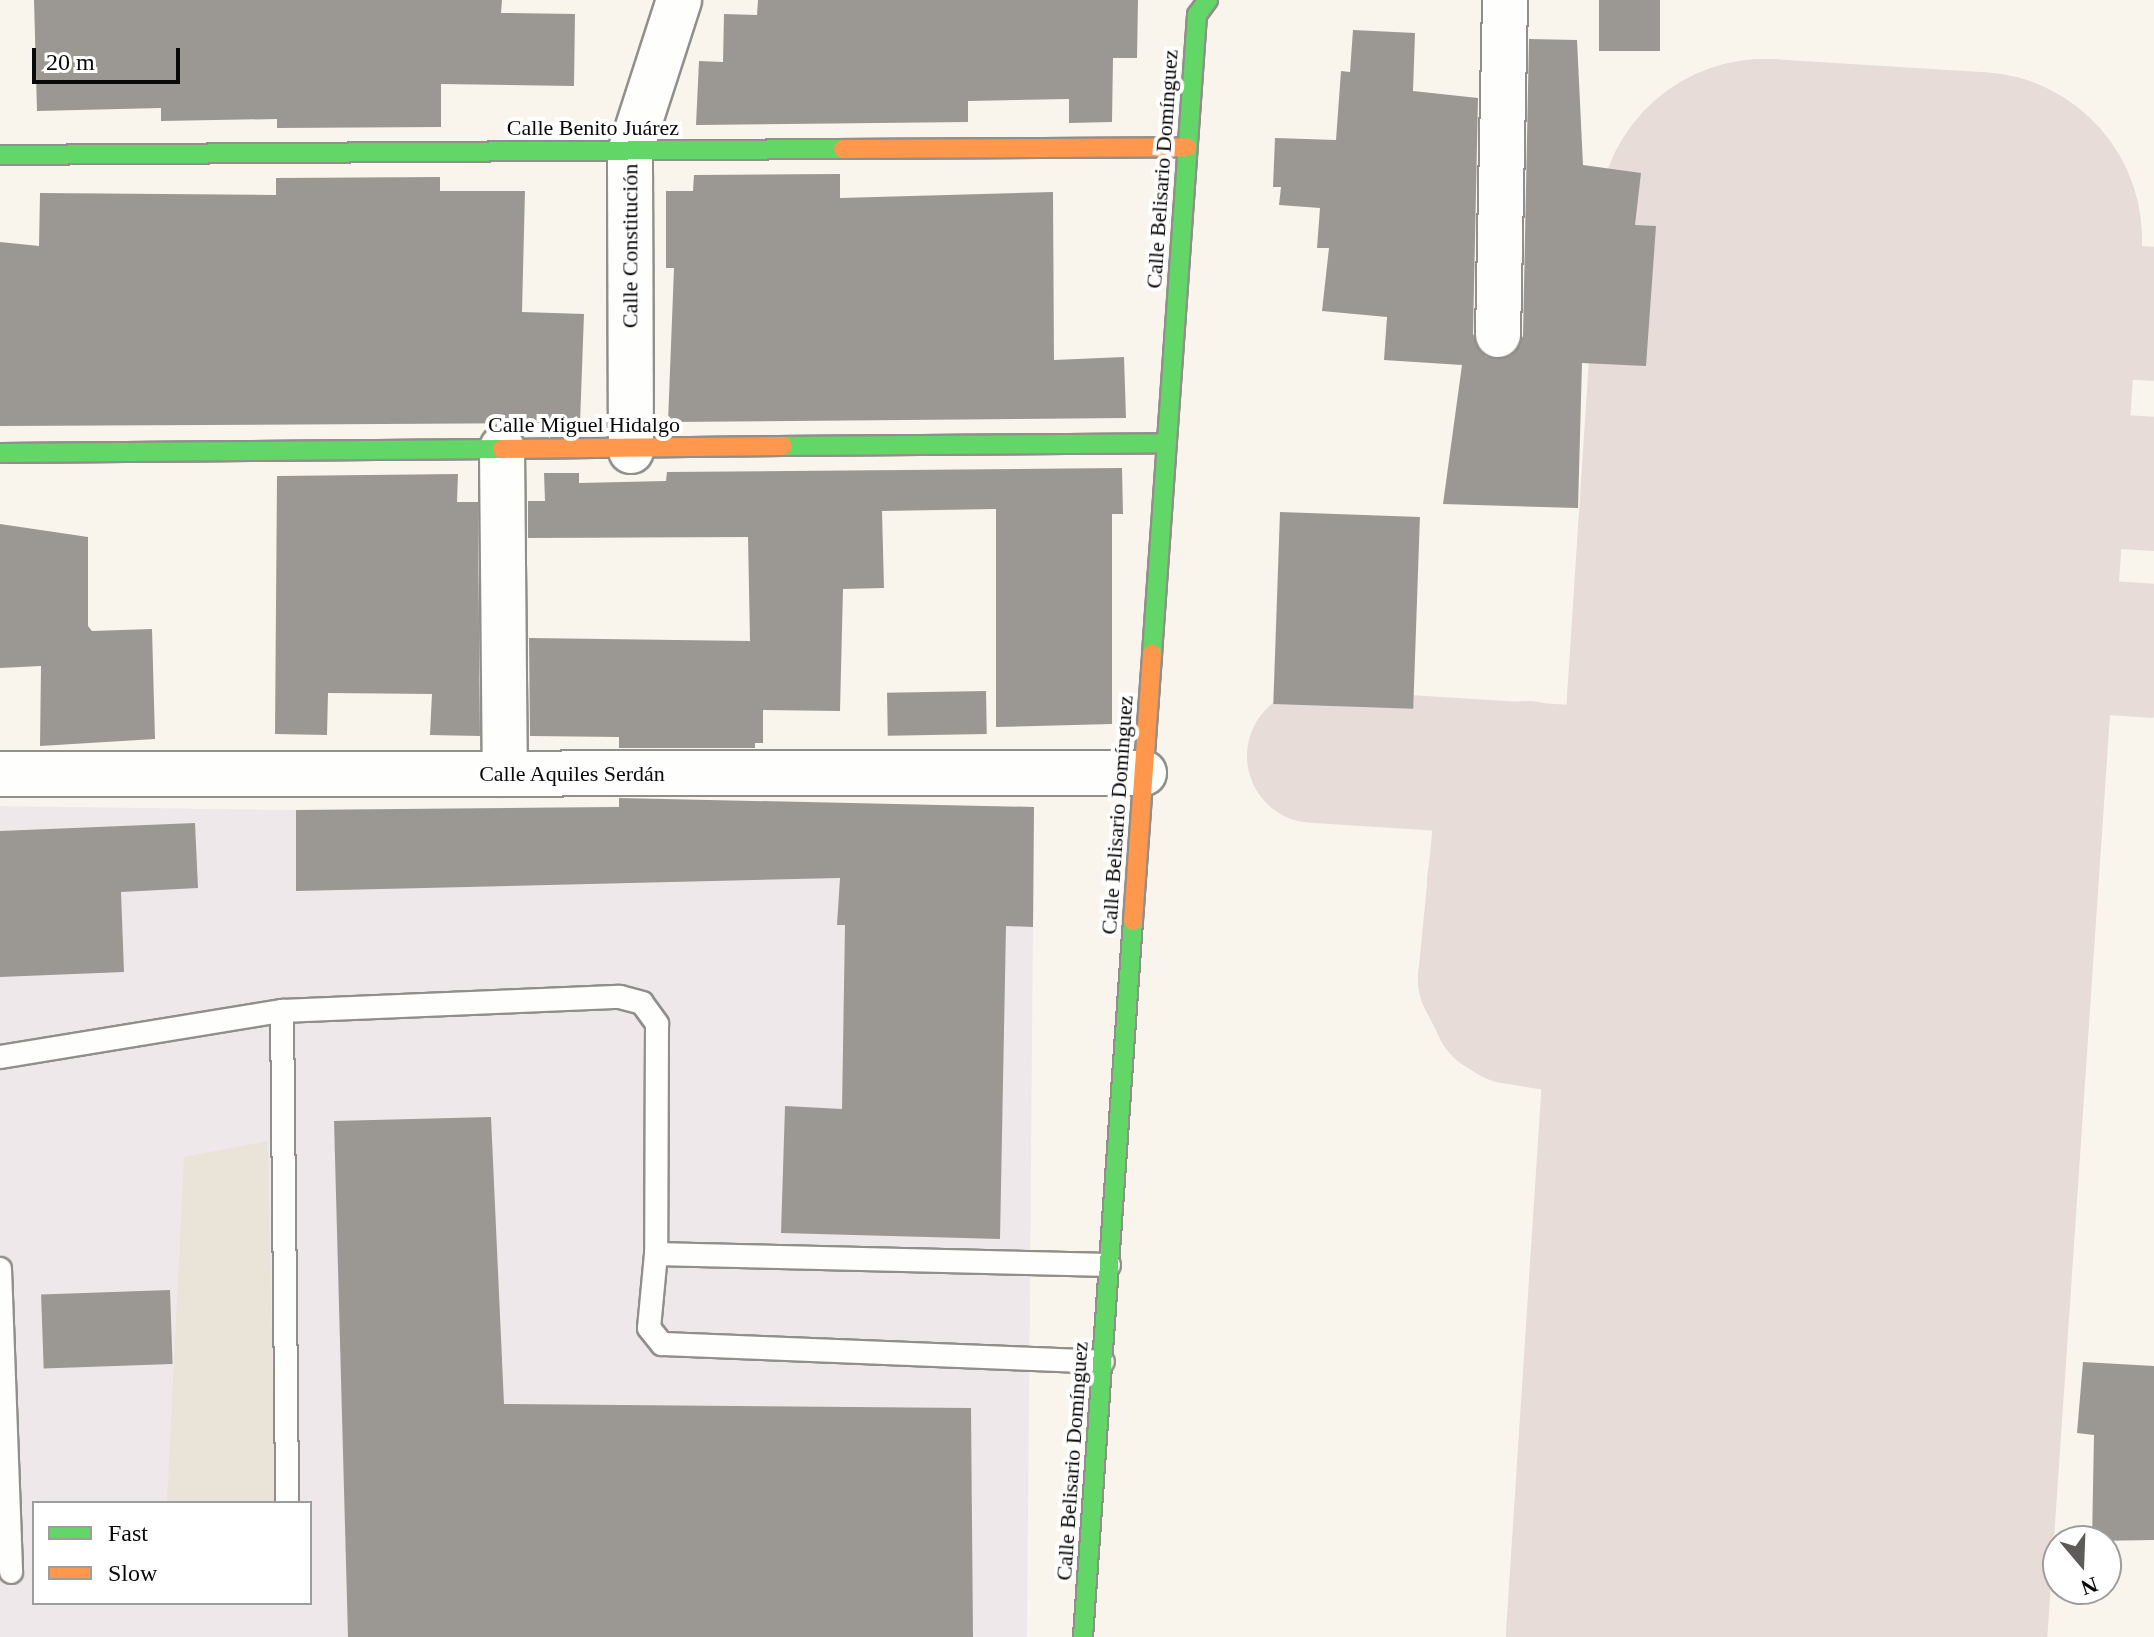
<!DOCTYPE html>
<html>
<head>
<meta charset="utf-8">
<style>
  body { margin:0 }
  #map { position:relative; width:2154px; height:1637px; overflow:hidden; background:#f9f5ec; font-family:"Times New Roman",serif }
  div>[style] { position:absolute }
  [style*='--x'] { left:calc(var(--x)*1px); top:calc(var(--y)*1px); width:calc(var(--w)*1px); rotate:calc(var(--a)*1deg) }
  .industrial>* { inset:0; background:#efe8ea }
  .plaza>* { inset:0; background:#e9e3d8 }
  .taxiway>* { height:134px; margin:-67px; padding:0 67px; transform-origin:67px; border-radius:67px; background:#e7dcd8 }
  .runway>* { height:334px; margin:-167px; padding:0 167px; transform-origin:167px; border-radius:167px; background:#e7dcd8 }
  .building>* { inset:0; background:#9b9893; transform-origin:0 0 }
  .roads { filter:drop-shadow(2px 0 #918f8b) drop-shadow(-2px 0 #918f8b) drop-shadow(0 2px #918f8b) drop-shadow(0 -2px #918f8b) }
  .lane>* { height:22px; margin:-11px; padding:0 11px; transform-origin:11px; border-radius:11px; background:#fefefc }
  .street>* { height:44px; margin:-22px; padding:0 22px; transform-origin:22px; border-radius:22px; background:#fefefc }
  .fast>* { height:18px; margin:-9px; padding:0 9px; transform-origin:9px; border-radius:9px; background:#63d668 }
  .slow>* { height:18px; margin:-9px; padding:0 9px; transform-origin:9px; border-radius:9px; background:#ff974d }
  span { translate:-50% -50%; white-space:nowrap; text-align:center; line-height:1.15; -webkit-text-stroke:8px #fff; paint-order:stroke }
  .street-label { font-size:22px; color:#090909 }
  .legend { position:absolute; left:32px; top:1501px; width:280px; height:104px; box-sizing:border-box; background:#fff; border:2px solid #9d9d9d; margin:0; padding:10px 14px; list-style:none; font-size:24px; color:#090909 }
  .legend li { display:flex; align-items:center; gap:16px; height:40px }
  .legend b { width:40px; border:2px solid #9d9d9d }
  .north { position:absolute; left:2042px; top:1525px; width:80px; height:80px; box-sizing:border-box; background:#fff; border:2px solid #9d9d9d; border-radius:50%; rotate:161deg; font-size:22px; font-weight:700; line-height:32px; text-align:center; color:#090909 }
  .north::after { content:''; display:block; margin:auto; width:28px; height:36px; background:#5d5c58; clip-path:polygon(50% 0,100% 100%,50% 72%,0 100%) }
  .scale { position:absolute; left:32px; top:48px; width:148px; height:36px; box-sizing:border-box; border:4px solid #090909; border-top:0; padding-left:10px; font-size:24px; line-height:28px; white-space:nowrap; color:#090909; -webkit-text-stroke:6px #fff; paint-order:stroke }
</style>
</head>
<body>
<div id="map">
  <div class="industrial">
    <div style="clip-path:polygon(evenodd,840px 804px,1034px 807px,1027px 1637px,0 1637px,0 806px,296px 810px,840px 804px,34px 1503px,310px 1503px,310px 1603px,34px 1603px,34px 1503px)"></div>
  </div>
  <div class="plaza">
    <div style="clip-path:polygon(268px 1141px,275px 1503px,167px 1503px,184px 1157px)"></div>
  </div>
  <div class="taxiway">
    <div style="--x:1851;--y:400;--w:47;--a:-67.3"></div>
    <div style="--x:1869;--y:357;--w:43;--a:-50.7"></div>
    <div style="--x:1896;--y:324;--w:22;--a:-32"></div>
    <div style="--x:1915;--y:312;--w:56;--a:-10.3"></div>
    <div style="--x:1970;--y:302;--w:184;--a:3.7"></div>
    <div style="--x:1841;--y:569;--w:26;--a:-79"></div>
    <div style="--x:1846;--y:543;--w:41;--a:-60.9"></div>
    <div style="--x:1866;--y:507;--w:23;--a:-40"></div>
    <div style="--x:1884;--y:492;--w:44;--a:-21.3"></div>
    <div style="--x:1925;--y:476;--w:33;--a:-7"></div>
    <div style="--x:1958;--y:472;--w:196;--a:3.5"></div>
    <div style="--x:1314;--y:756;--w:431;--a:3.6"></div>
    <div style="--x:1744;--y:783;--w:33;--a:21"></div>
    <div style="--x:1775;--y:795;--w:34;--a:37"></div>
    <div style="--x:1802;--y:815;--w:53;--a:60.5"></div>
    <div style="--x:1831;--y:756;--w:28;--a:-84"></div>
    <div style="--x:1834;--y:728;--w:44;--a:-62.9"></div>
    <div style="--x:1854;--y:689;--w:41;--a:-50.9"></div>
    <div style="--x:1880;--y:657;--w:22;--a:-30"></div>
    <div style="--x:1899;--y:646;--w:47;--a:-11.1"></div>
    <div style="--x:1945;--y:637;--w:209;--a:3.8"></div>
    <div style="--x:1527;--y:768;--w:26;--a:137"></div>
    <div style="--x:1508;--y:786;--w:21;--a:107"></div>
    <div style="--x:1502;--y:806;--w:174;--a:95.6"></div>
    <div style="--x:1485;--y:979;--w:34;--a:63"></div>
    <div style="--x:1500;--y:1009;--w:15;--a:32"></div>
    <div style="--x:1513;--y:1017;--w:68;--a:9.3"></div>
    <div style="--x:1494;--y:881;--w:22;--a:58"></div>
    <div style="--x:1506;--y:900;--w:20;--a:24"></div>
    <div style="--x:1524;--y:908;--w:68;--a:4.2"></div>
  </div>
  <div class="runway">
    <div style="--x:1673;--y:1637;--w:1414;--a:-86.27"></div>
    <div style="--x:1765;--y:226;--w:210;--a:3.5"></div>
    <div style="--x:1975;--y:239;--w:1401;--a:93.89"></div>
  </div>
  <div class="building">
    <div style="clip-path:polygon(34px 0,502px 0,501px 13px,575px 14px,574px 86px,441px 84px,441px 127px,277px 128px,277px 119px,161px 121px,161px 108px,37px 111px)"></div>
    <div style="clip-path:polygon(758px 0,1138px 0,1137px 58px,1113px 58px,1112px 122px,1069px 123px,1069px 99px,968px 101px,968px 122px,696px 125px,699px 61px,723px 62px,724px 14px,757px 15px)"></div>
    <div style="left:1599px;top:0;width:61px;height:51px"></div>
    <div style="clip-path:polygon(1353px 30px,1415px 33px,1413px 91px,1478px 98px,1473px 334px,1486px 357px,1511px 356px,1523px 336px,1529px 39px,1577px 40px,1583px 165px,1641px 173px,1635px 225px,1656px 226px,1646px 366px,1582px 363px,1578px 508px,1443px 504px,1462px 365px,1384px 360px,1387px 317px,1322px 311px,1329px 248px,1317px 248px,1320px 208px,1279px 205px,1281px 187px,1273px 187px,1275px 138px,1336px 140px,1341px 71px,1350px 72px)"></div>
    <div style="clip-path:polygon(840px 174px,840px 198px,1053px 192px,1054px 360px,1124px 357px,1126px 418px,668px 422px,674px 268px,666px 268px,666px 191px,693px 191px,694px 175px)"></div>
    <div style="clip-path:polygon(440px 177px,440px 191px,525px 191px,522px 312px,584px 314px,580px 423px,0 426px,0 242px,39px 246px,40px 193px,276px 195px,276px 178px)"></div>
    <div style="clip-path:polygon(1122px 468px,1123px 514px,1112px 514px,1112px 724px,996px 727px,996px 509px,882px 511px,884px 588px,843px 589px,840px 711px,763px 710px,763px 743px,755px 743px,755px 748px,619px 748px,619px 737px,530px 736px,529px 638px,750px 641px,748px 537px,528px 538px,528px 501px,545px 501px,544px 473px,579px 473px,579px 483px,666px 481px,667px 472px)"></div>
    <div style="clip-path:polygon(458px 474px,457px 502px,478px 502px,480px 736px,430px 735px,432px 694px,328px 693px,327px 735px,275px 734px,277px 476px)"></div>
    <div style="left:1280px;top:512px;width:140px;height:192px;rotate:2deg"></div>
    <div style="clip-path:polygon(0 524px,88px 537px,88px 626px,92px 631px,152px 629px,155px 739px,40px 746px,41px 666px,0 668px)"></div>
    <div style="left:986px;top:691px;width:43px;height:99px;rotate:89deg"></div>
    <div style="clip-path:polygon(619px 798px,1034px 807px,1033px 927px,1006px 926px,1000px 1239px,781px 1233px,785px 1106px,842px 1109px,845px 925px,837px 925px,840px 878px,296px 891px,296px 810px,619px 807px)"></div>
    <div style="clip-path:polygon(195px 823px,198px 888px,121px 892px,124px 972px,0 977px,0 831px)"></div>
    <div style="clip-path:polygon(491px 1117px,504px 1404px,971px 1408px,973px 1637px,348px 1637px,334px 1121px)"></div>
    <div style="left:170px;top:1290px;width:74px;height:129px;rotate:88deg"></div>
    <div style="clip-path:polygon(2083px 1362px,2154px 1366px,2154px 1540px,2092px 1541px,2094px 1435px,2077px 1433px)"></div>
  </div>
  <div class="roads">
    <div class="lane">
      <div style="--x:282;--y:1011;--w:492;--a:89.4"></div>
      <div style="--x:0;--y:1057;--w:286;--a:-9.3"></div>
      <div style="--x:282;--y:1011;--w:338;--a:-2.4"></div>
      <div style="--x:620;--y:997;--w:23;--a:15"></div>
      <div style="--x:642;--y:1003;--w:26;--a:54"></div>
      <div style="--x:657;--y:1024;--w:230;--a:90.2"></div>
      <div style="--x:656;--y:1254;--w:74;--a:95.4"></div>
      <div style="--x:649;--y:1328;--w:21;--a:51"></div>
      <div style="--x:662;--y:1344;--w:441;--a:2.3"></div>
      <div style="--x:656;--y:1254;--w:453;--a:1.4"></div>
      <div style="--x:0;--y:1269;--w:303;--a:87.9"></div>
    </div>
    <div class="street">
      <div style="--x:1498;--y:335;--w:335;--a:-88.8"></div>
      <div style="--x:502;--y:448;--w:326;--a:89.5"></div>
      <div style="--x:631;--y:451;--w:299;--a:-90.2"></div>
      <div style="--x:630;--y:152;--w:160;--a:-72.1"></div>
      <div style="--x:0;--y:774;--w:1144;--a:-0.05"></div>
    </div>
    <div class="fast">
      <div style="--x:0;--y:155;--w:843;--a:-0.41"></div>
      <div style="--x:783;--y:446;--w:384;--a:-0.4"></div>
      <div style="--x:0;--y:453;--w:502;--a:-0.46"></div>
      <div style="--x:1152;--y:654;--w:641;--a:-85.97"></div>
      <div style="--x:1197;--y:15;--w:19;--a:-54"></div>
      <div style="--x:1083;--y:1637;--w:718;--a:-86.01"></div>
    </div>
    <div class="slow">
      <div style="--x:843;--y:149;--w:344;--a:-0.3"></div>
      <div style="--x:502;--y:449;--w:281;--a:-0.6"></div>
      <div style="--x:1133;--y:921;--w:268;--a:-85.9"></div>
    </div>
  </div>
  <div class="street-label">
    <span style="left:593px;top:128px">Calle Benito Juárez</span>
    <span style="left:1162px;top:169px;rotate:-86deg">Calle Belisario Domínguez</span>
    <span style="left:630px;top:246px;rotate:-90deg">Calle Constitución</span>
    <span style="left:584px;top:425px">Calle Miguel Hidalgo</span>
    <span style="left:572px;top:774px">Calle Aquiles Serdán</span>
    <span style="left:1117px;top:815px;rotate:-86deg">Calle Belisario Domínguez</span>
    <span style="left:1072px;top:1461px;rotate:-86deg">Calle Belisario Domínguez</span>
  </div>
  <ul class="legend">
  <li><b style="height:10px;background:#63d668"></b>Fast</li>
  <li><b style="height:10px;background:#ff974d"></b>Slow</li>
  </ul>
  <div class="north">N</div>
  <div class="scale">20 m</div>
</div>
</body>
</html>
